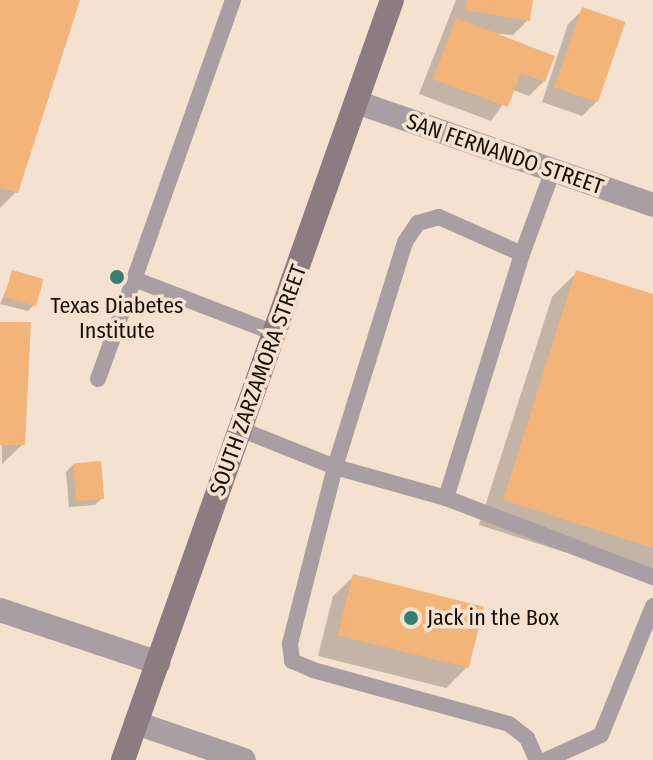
<!DOCTYPE html>
<html>
<head>
<meta charset="utf-8">
<style>
  body { margin:0 }
  #map { position:relative; width:653px; height:760px; overflow:hidden; background:#f4e1cf; font-family:"Fira Sans Condensed",sans-serif }
  div>[style] { position:absolute }
  [style*='--x'] { left:calc(var(--x)*1px); top:calc(var(--y)*1px); width:calc(var(--w)*1px); rotate:calc(var(--a)*1deg) }
  .shadow>* { inset:0; background:#0003 }
  .building>* { inset:0; background:#f2b479; transform-origin:0 0 }
  .service>* { height:16px; margin:-8px; padding:0 8px; transform-origin:8px; border-radius:8px; background:#a99ea1 }
  .minor>* { height:24px; margin:-12px; padding:0 12px; transform-origin:12px; border-radius:12px; background:#a99ea1 }
  .secondary>* { height:24px; margin:-12px; padding:0 12px; transform-origin:12px; border-radius:12px; background:#8c7b80 }
  .dots>* { width:22px; height:22px; translate:-50% -50%; box-sizing:border-box; border:4px solid #f4e1cf; border-radius:50% }
  span { translate:-50% -50%; white-space:nowrap; text-align:center; line-height:1.15; -webkit-text-stroke:7px #f4e1cf; paint-order:stroke }
  .street-label { font-size:22px; color:#17110b }
  .poi-label { font-size:22px; color:#17110b }
  .left { translate:0 -50%; text-align:left }
</style>
</head>
<body>
<div id="map">
  <div class="shadow">
    <div style="clip-path:polygon(0 0,78px 0,16px 192px,0 208px)"></div>
    <div style="clip-path:polygon(456px 0,531px 0,528px 20px,513px 35px,490px 33px,544px 81px,529px 96px,513px 90px,491px 121px,419px 94px)"></div>
    <div style="clip-path:polygon(583px 10px,597px 101px,582px 116px,542px 102px,568px 24px)"></div>
    <div style="clip-path:polygon(577px 272px,653px 296px,653px 580px,479px 525px,552px 297px)"></div>
    <div style="clip-path:polygon(13px 273px,35px 304px,28px 311px,0 304px)"></div>
    <div style="clip-path:polygon(0 324px,29px 324px,23px 444px,2px 464px)"></div>
    <div style="clip-path:polygon(74px 464px,102px 498px,95px 505px,69px 507px,66px 472px)"></div>
    <div style="clip-path:polygon(354px 576px,467px 667px,446px 688px,318px 656px,333px 596px)"></div>
  </div>
  <div class="building">
    <div style="clip-path:polygon(0 0,80px 0,18px 193px,0 188px)"></div>
    <div style="clip-path:polygon(467px 0,533px 0,530px 21px,465px 10px)"></div>
    <div style="left:582px;top:7px;width:46px;height:85px;rotate:19deg"></div>
    <div style="clip-path:polygon(456px 18px,555px 56px,545px 82px,521px 73px,508px 107px,433px 79px)"></div>
    <div style="left:12px;top:270px;width:33px;height:28px;rotate:16deg"></div>
    <div style="clip-path:polygon(576px 270px,653px 294px,653px 548px,503px 500px)"></div>
    <div style="clip-path:polygon(0 322px,31px 322px,25px 445px,0 445px)"></div>
    <div style="left:101px;top:461px;width:38px;height:28px;rotate:85deg"></div>
    <div style="left:353px;top:574px;width:135px;height:63px;rotate:14deg"></div>
  </div>
  <div class="service">
    <div style="--x:233;--y:0;--w:296;--a:109.5"></div>
    <div style="--x:134;--y:279;--w:151;--a:21"></div>
    <div style="--x:522;--y:254;--w:256;--a:107.3"></div>
    <div style="--x:446;--y:498;--w:115;--a:-164.4"></div>
    <div style="--x:335;--y:467;--w:183;--a:104.3"></div>
    <div style="--x:290;--y:644;--w:17;--a:83"></div>
    <div style="--x:292;--y:661;--w:23;--a:23"></div>
    <div style="--x:313;--y:670;--w:203;--a:15.4"></div>
    <div style="--x:509;--y:724;--w:23;--a:38"></div>
    <div style="--x:527;--y:738;--w:24;--a:66"></div>
    <div style="--x:98;--y:379;--w:106;--a:-70.2"></div>
    <div style="--x:240;--y:429;--w:102;--a:21.8"></div>
    <div style="--x:335;--y:467;--w:236;--a:-72.7"></div>
    <div style="--x:405;--y:242;--w:23;--a:-56"></div>
    <div style="--x:418;--y:223;--w:22;--a:-16"></div>
    <div style="--x:439;--y:217;--w:91;--a:24"></div>
    <div style="--x:522;--y:254;--w:90;--a:-69.7"></div>
    <div style="--x:446;--y:498;--w:222;--a:20.9"></div>
    <div style="--x:546;--y:760;--w:60;--a:-24.4"></div>
    <div style="--x:601;--y:735;--w:139;--a:-68"></div>
  </div>
  <div class="minor">
    <div style="--x:356;--y:102;--w:314;--a:19.1"></div>
    <div style="--x:0;--y:610;--w:167;--a:18.5"></div>
    <div style="--x:136;--y:723;--w:114;--a:18.9"></div>
  </div>
  <div class="secondary">
    <div style="--x:123;--y:760;--w:806;--a:-70.51"></div>
  </div>
  <div class="dots">
    <div style="left:117px;top:277px;background:#387e75"></div>
    <div style="left:411px;top:618px;background:#387e75"></div>
  </div>
  <div class="street-label">
    <span style="left:505px;top:154px;rotate:19deg">SAN FERNANDO STREET</span>
    <span style="left:258px;top:380px;rotate:-70deg">SOUTH ZARZAMORA STREET</span>
  </div>
  <div class="poi-label">
    <span style="left:117px;top:318px">Texas Diabetes<br>Institute</span>
    <span class="left" style="left:427px;top:618px">Jack in the Box</span>
  </div>
</div>
</body>
</html>
